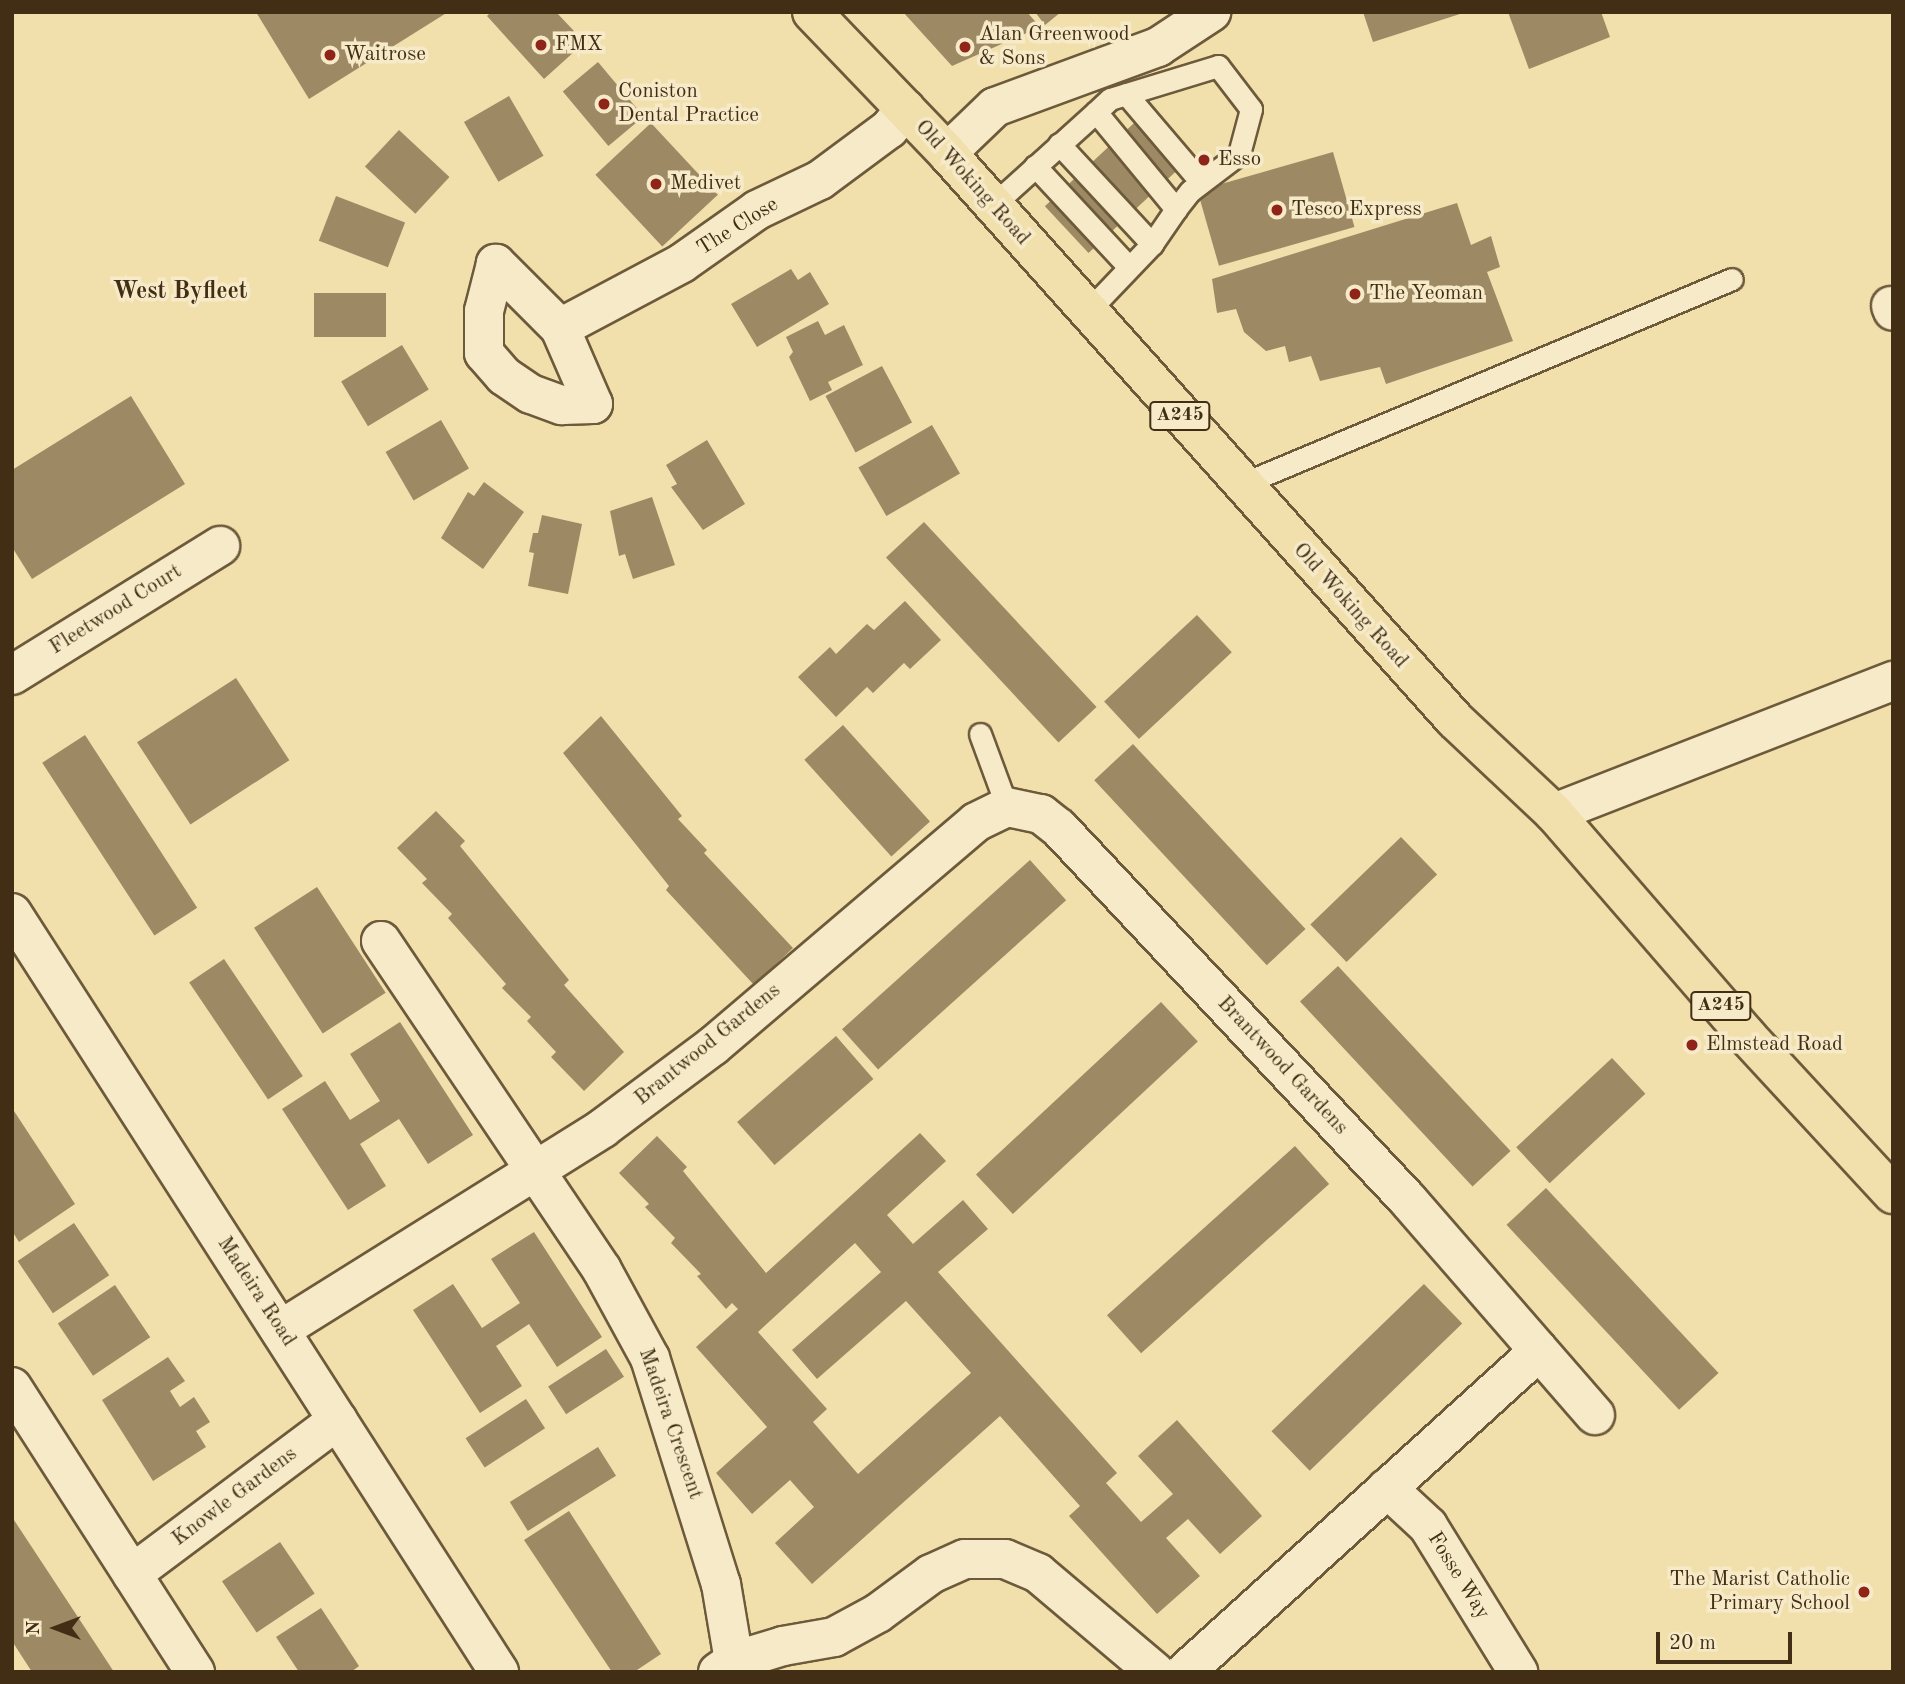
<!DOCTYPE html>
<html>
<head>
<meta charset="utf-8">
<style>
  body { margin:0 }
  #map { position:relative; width:1905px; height:1684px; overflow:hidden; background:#f1dfac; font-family:"Old Standard TT",serif }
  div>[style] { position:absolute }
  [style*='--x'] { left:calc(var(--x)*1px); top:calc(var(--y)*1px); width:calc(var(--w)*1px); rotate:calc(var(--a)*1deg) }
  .building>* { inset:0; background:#9d8a64; transform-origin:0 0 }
  .roads { filter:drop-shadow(2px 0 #6d5a3b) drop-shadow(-2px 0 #6d5a3b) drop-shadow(0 2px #6d5a3b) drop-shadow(0 -2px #6d5a3b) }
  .lane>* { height:21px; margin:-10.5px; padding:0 10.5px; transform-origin:10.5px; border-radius:10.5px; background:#f6eac9 }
  .street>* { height:38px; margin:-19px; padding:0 19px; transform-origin:19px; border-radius:19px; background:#f6eac9 }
  .primary>* { height:38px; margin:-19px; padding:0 19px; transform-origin:19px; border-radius:19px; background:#f1dfac }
  .dots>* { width:19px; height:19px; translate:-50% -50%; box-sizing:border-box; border:4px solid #f6eac9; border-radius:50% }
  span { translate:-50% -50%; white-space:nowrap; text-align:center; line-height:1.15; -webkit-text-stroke:7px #f6eac9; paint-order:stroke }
  .shield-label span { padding:2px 5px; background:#f6eac9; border:2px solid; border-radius:5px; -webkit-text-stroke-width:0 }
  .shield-label { font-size:19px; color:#412e15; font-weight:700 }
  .poi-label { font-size:21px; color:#412e15 }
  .left { translate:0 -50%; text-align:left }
  .right { translate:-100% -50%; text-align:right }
  .street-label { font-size:21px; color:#412e15 }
  .quarter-label { font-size:24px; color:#412e15; font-weight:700 }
  .frame { position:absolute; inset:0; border:14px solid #412e15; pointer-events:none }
  .north { position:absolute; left:21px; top:1593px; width:70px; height:70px; -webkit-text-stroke:5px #f6eac9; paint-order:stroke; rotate:270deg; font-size:19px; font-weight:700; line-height:28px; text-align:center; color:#412e15 }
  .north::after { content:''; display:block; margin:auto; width:24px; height:32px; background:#412e15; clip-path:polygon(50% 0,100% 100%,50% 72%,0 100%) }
  .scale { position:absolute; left:1656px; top:1632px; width:136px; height:32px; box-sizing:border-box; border:4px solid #412e15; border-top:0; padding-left:9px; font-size:21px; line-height:24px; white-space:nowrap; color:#412e15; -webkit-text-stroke:5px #f6eac9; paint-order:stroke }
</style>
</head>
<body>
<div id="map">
  <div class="building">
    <div style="clip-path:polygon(256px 12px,448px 12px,309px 99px)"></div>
    <div style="clip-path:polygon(491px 12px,556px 12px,574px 31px,564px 40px,575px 51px,544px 79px,487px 16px)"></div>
    <div style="clip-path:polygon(903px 12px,1027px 12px,1040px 27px,952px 66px)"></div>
    <div style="clip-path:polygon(1035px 12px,1061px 12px,1045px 25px)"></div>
    <div style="clip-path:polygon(1363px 12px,1463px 12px,1463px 13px,1373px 42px)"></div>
    <div style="clip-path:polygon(1508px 12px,1601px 12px,1610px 37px,1529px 69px)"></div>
    <div style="left:598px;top:62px;width:71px;height:46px;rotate:50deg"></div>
    <div style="left:509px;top:96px;width:69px;height:52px;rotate:60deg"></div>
    <div style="left:1148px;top:110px;width:64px;height:141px;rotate:47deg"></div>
    <div style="left:651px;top:123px;width:98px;height:76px;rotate:47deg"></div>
    <div style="left:399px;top:130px;width:69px;height:50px;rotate:43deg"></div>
    <div style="left:1333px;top:152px;width:78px;height:141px;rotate:74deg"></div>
    <div style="left:336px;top:196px;width:74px;height:48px;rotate:21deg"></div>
    <div style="clip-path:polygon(1457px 203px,1471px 245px,1491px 236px,1500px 267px,1487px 272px,1513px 341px,1386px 384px,1380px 367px,1320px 381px,1311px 356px,1289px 362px,1285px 346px,1266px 351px,1244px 332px,1236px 309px,1217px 313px,1212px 279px)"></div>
    <div style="clip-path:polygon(791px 269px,798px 280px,810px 272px,829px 304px,757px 347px,731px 304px)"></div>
    <div style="left:314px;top:293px;width:72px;height:44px"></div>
    <div style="clip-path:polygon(818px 321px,825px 335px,844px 325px,863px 365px,828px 382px,832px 390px,810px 401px,789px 357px,793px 352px,786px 337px)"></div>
    <div style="left:402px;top:345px;width:52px;height:71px;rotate:59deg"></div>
    <div style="left:882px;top:366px;width:64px;height:64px;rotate:62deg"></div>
    <div style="clip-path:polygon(131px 396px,185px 484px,32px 579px,12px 547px,12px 470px)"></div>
    <div style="left:441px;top:420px;width:56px;height:64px;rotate:60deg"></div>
    <div style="left:932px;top:425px;width:56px;height:85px;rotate:60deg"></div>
    <div style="clip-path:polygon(707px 440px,745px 504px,703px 530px,671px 487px,677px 484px,666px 465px)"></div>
    <div style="clip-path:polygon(484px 482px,524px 512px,483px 569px,441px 538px,468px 492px,474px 496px)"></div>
    <div style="clip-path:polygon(652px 497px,675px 565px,633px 579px,625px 554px,619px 556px,610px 511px)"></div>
    <div style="clip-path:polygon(542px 515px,582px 524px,568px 594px,528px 586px,534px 553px,529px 552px,533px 533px,538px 533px)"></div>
    <div style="left:924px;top:522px;width:253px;height:52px;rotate:47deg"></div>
    <div style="clip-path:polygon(905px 601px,941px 640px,910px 669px,904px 663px,873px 693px,867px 687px,836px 717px,798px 677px,830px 647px,836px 654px,867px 624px,874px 630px)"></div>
    <div style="left:1197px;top:615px;width:51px;height:127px;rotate:47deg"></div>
    <div style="left:236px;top:678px;width:98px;height:118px;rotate:57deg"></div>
    <div style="clip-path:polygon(601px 716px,682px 816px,678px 819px,707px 850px,704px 853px,793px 948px,754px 985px,666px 890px,669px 886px,563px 753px)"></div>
    <div style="left:843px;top:725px;width:130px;height:52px;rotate:48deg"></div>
    <div style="left:85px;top:735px;width:206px;height:51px;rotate:57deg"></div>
    <div style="left:1133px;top:744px;width:253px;height:53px;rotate:47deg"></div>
    <div style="clip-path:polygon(436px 811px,465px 841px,460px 846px,569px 980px,564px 985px,624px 1052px,584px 1091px,551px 1057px,556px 1052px,527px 1021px,531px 1017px,502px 988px,506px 984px,448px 918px,452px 914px,422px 883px,427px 879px,397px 848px)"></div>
    <div style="left:1401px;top:837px;width:52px;height:126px;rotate:46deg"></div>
    <div style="left:1030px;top:860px;width:54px;height:253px;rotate:48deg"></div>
    <div style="left:317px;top:887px;width:126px;height:75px;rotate:57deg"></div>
    <div style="left:224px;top:959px;width:141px;height:42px;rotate:56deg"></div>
    <div style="left:1338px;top:966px;width:253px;height:52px;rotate:47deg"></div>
    <div style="left:1161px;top:1002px;width:54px;height:253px;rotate:47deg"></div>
    <div style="clip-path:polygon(400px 1022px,473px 1135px,428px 1164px,399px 1119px,360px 1144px,386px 1186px,348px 1210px,282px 1109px,325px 1081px,350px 1120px,380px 1101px,350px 1054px)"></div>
    <div style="left:836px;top:1036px;width:57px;height:131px;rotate:49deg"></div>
    <div style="left:1612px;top:1058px;width:49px;height:131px;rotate:47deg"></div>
    <div style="clip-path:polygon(12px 1108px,75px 1204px,19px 1242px,12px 1231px)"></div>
    <div style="clip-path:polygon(evenodd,920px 1133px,946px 1161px,887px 1215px,913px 1244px,963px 1200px,988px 1229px,938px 1272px,1117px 1473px,1106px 1483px,1141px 1522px,1173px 1494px,1138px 1456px,1177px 1420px,1262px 1516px,1220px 1554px,1188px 1519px,1166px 1538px,1200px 1576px,1157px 1614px,1069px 1516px,1080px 1506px,1000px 1416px,812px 1584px,775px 1543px,814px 1507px,790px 1480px,752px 1514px,716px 1473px,767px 1427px,696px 1347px,738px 1309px,732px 1303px,726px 1309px,697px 1276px,701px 1274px,671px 1243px,675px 1238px,645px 1207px,649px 1204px,619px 1173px,657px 1136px,687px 1167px,683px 1171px,766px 1273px,920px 1133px,855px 1243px,881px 1272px,792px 1350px,817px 1379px,906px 1301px,971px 1373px,858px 1474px,813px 1422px,827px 1409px,758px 1332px,855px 1243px)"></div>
    <div style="left:1295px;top:1146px;width:51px;height:253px;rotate:48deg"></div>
    <div style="left:1546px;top:1188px;width:253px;height:54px;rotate:47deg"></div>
    <div style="left:74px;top:1223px;width:63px;height:68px;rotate:56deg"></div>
    <div style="clip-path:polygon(534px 1232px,602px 1337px,557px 1367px,529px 1324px,496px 1346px,522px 1386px,480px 1413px,413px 1310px,453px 1284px,482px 1328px,520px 1303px,491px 1259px)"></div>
    <div style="left:1424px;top:1284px;width:55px;height:212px;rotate:46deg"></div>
    <div style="left:115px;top:1285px;width:63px;height:69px;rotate:56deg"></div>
    <div style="left:606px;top:1349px;width:33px;height:69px;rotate:57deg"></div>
    <div style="clip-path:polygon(168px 1357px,185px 1381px,170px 1391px,180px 1407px,194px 1397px,210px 1422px,196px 1431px,206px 1447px,153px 1481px,102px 1400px)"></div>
    <div style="left:526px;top:1399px;width:35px;height:72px;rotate:57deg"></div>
    <div style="left:598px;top:1447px;width:34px;height:104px;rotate:58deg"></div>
    <div style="clip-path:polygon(569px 1511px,661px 1654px,634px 1672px,612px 1672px,524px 1540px)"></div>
    <div style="clip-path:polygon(12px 1517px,93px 1640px,114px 1672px,32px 1672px,12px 1641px)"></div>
    <div style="left:280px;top:1542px;width:62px;height:70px;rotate:56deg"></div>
    <div style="clip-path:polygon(321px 1608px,359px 1666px,351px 1672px,299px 1672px,276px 1637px)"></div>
  </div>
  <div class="roads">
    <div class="lane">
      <div style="--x:1126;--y:94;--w:116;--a:49.6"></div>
      <div style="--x:1096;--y:112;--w:19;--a:-43"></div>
      <div style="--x:1110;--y:99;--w:113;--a:-17"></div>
      <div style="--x:1218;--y:66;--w:54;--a:52.5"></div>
      <div style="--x:1251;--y:109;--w:47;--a:104.9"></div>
      <div style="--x:1239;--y:154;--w:61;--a:142.9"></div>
      <div style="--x:1190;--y:191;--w:23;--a:128"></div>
      <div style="--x:1059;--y:144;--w:137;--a:47.1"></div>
      <div style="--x:1035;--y:166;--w:138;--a:47.1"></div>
      <div style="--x:993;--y:205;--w:139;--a:-42.1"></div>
      <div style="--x:1096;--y:112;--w:126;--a:50.5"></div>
      <div style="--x:1176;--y:209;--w:42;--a:124.4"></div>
      <div style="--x:1152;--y:244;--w:93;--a:133.7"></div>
      <div style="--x:1240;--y:485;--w:533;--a:-22.72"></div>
      <div style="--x:980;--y:734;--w:78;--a:69.7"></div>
    </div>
    <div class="street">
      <div style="--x:947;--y:153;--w:66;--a:-43.8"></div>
      <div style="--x:995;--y:107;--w:174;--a:-20.2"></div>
      <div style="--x:1158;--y:47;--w:64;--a:-33.4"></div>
      <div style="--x:1891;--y:306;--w:5;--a:68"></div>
      <div style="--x:560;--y:328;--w:91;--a:-135"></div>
      <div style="--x:496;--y:264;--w:49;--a:104.3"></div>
      <div style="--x:484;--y:311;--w:42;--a:90"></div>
      <div style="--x:484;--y:353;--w:30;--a:49"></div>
      <div style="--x:504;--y:376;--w:32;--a:34"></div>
      <div style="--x:531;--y:394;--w:33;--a:20"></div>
      <div style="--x:562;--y:405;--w:31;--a:-2"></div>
      <div style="--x:593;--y:404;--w:83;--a:-113.5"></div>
      <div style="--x:560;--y:328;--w:138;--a:-28"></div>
      <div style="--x:682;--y:263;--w:92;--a:-35.2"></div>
      <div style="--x:757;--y:210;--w:70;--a:-25.5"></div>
      <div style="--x:820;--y:180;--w:86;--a:-36.5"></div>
      <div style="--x:889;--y:129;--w:26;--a:-51"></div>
      <div style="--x:12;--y:675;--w:245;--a:-31.8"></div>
      <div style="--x:1554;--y:813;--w:364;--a:-21.3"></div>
      <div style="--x:12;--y:913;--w:902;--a:57.31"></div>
      <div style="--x:381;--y:941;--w:396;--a:56.1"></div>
      <div style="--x:602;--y:1270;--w:100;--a:61.4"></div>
      <div style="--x:650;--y:1358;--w:237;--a:72.6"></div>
      <div style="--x:721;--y:1584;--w:78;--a:80.4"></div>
      <div style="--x:280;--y:1330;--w:381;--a:-32"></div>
      <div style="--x:603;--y:1128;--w:137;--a:-36.7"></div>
      <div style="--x:713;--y:1046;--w:345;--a:-40.4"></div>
      <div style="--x:976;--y:822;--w:34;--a:-26"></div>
      <div style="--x:1007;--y:807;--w:35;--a:12"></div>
      <div style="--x:1041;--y:814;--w:23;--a:38"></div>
      <div style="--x:1059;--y:828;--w:510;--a:46.83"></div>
      <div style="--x:1408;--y:1200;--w:285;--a:49"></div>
      <div style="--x:12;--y:1387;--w:339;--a:57.3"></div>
      <div style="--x:1387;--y:1488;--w:56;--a:42.8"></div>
      <div style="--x:1428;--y:1526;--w:172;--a:58.3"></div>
      <div style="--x:132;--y:1574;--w:257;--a:-36.8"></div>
      <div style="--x:718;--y:1672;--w:19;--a:-35"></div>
      <div style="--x:734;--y:1661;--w:51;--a:-17"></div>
      <div style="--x:783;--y:1646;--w:52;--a:-10"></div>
      <div style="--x:834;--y:1637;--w:50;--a:-28.6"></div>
      <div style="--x:878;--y:1613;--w:66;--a:-36.3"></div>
      <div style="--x:931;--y:1574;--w:37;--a:-24"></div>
      <div style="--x:965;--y:1559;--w:40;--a:0"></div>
      <div style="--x:1005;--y:1559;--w:36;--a:23"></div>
      <div style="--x:1038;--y:1573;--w:153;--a:40.2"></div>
      <div style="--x:1185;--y:1672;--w:478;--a:-42.2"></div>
    </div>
    <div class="primary">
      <div style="--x:812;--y:12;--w:195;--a:46.2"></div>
      <div style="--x:947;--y:153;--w:761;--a:48.14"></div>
      <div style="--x:1455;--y:720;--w:136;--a:43.2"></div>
      <div style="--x:1554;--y:813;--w:295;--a:49.1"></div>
      <div style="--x:1747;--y:1036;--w:215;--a:47.3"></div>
    </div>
  </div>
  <div class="dots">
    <div style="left:541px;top:45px;background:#8f2418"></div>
    <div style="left:965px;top:47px;background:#8f2418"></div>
    <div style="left:330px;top:55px;background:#8f2418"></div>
    <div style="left:604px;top:104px;background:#8f2418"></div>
    <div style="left:1204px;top:160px;background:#8f2418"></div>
    <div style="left:656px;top:184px;background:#8f2418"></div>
    <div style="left:1277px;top:210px;background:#8f2418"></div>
    <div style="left:1355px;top:294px;background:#8f2418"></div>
    <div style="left:1692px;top:1045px;background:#8f2418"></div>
    <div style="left:1864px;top:1592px;background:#8f2418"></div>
  </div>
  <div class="shield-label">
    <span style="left:1180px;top:416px">A245</span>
    <span style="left:1721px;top:1006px">A245</span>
  </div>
  <div class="poi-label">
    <span class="left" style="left:979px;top:47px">Alan Greenwood<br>&amp; Sons</span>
    <span class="left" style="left:555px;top:45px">FMX</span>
    <span class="left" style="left:344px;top:55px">Waitrose</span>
    <span class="left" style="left:618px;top:104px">Coniston<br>Dental Practice</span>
    <span class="left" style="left:1218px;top:160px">Esso</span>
    <span class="left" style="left:670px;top:184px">Medivet</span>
    <span class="left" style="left:1291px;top:210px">Tesco Express</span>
    <span class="left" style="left:1369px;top:294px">The Yeoman</span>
    <span class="left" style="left:1706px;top:1045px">Elmstead Road</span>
    <span class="right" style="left:1850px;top:1592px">The Marist Catholic<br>Primary School</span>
  </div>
  <div class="street-label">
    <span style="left:972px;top:183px;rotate:48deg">Old Woking Road</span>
    <span style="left:738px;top:227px;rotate:-32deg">The Close</span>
    <span style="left:1350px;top:606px;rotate:48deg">Old Woking Road</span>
    <span style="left:116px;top:610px;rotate:-32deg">Fleetwood Court</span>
    <span style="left:708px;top:1045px;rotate:-39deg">Brantwood Gardens</span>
    <span style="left:1282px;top:1066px;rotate:47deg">Brantwood Gardens</span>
    <span style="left:256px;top:1292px;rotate:57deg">Madeira Road</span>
    <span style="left:670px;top:1424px;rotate:71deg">Madeira Crescent</span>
    <span style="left:235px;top:1497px;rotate:-37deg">Knowle Gardens</span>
    <span style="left:1458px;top:1576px;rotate:58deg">Fosse Way</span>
  </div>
  <div class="quarter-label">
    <span style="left:180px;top:293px">West Byfleet</span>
  </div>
  <div class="frame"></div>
  <div class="north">N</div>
  <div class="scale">20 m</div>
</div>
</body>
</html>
